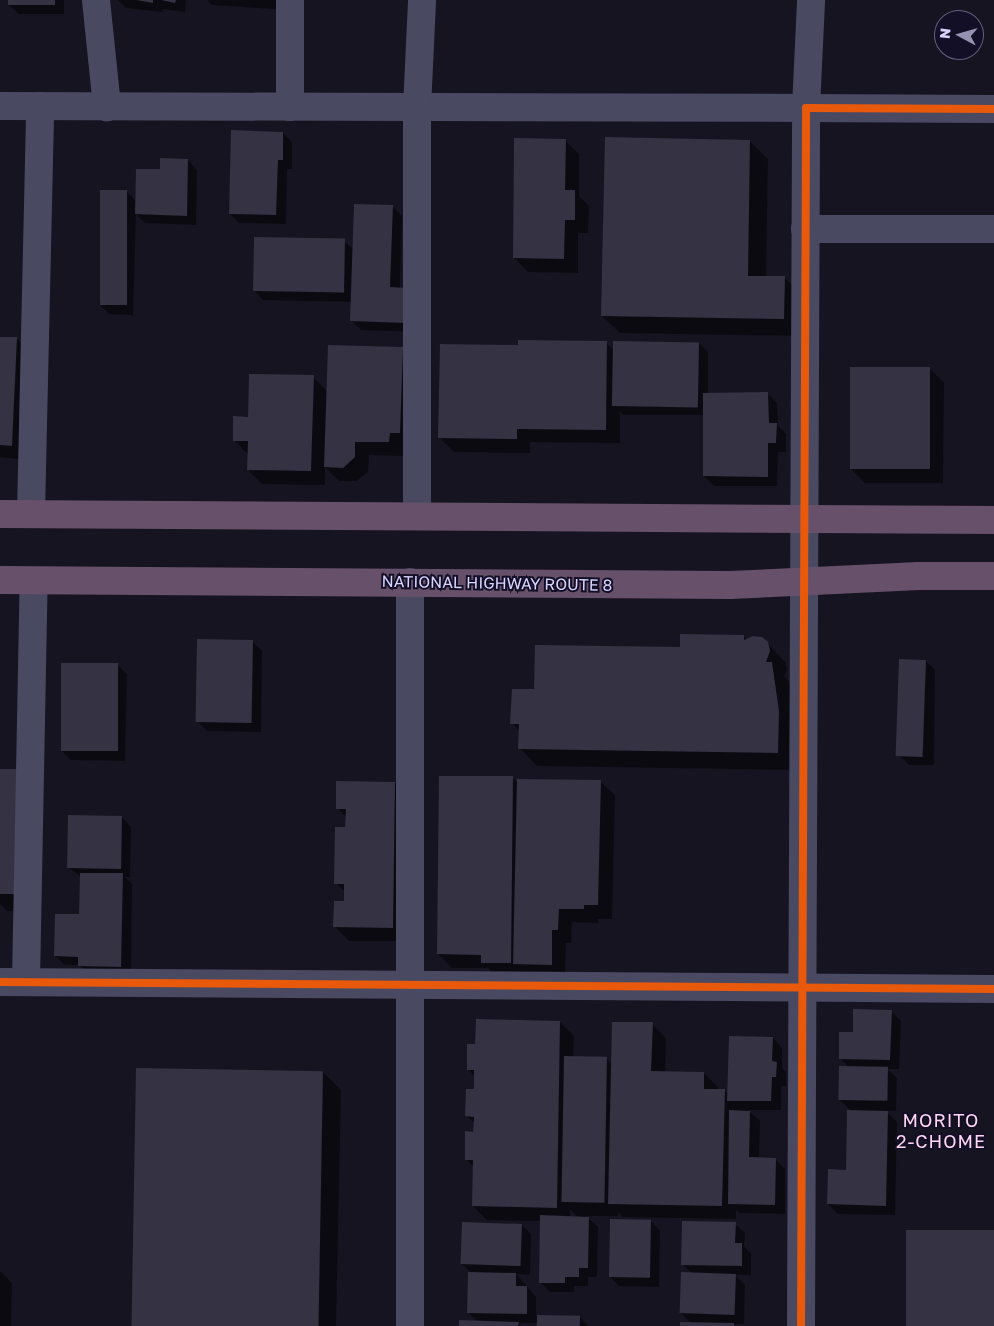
<!DOCTYPE html>
<html>
<head>
<meta charset="utf-8">
<style>
  body { margin:0 }
  #map { position:relative; width:994px; height:1326px; overflow:hidden; background:#161421; font-family:"Golos Text",sans-serif }
  div>[style] { position:absolute }
  [style*='--x'] { left:calc(var(--x)*1px); top:calc(var(--y)*1px); width:calc(var(--w)*1px); rotate:calc(var(--a)*1deg) }
  .shadow>* { inset:0; background:#0007 }
  .building>* { inset:0; background:#343243; transform-origin:0 0 }
  .minor>* { height:28px; margin:-14px; padding:0 14px; transform-origin:14px; border-radius:14px; background:#4a4962 }
  .highway>* { height:28px; margin:-14px; padding:0 14px; transform-origin:14px; border-radius:14px; background:#67516a }
  .cycleway>* { height:8px; margin:-4px; padding:0 4px; transform-origin:4px; border-radius:4px; background:#e8590c }
  span { translate:-50% -50%; white-space:nowrap; text-align:center; line-height:1.15; -webkit-text-stroke:4px #130f26; paint-order:stroke }
  .street-label { font-size:16px; color:#d9d4ff }
  .neighbourhood-label { font-size:18px; color:#ffd6f0; letter-spacing:1px }
  .north { position:absolute; left:934px; top:10px; width:50px; height:50px; box-sizing:border-box; background:#130f26; border:1px solid #625e7d; border-radius:50%; rotate:276deg; font-size:14px; font-weight:700; line-height:20px; text-align:center; color:#d9d4ff }
  .north::after { content:''; display:block; margin:auto; width:18px; height:22px; background:#9591b1; clip-path:polygon(50% 0,100% 100%,50% 72%,0 100%) }
</style>
</head>
<body>
<div id="map">
  <div class="shadow">
    <div style="clip-path:polygon(9px 0,64px 0,64px 14px,19px 14px,9px 5px)"></div>
    <div style="clip-path:polygon(118px 0,186px 0,185px 12px,163px 9px,162px 12px,126px 8px)"></div>
    <div style="clip-path:polygon(207px 0,287px 0,286px 10px,212px 5px)"></div>
    <div style="clip-path:polygon(283px 133px,292px 142px,292px 169px,287px 169px,286px 224px,239px 223px,230px 214px)"></div>
    <div style="clip-path:polygon(565px 140px,579px 154px,579px 196px,589px 206px,588px 233px,578px 233px,578px 273px,528px 272px,514px 258px)"></div>
    <div style="clip-path:polygon(750px 141px,768px 159px,766px 277px,784px 277px,802px 295px,801px 336px,620px 333px,602px 316px)"></div>
    <div style="clip-path:polygon(188px 160px,197px 170px,196px 225px,145px 223px,136px 214px,133px 315px,109px 314px,99px 304px,127px 192px,136px 201px,161px 171px)"></div>
    <div style="clip-path:polygon(392px 206px,402px 216px,400px 289px,415px 332px,361px 330px,352px 321px,352px 302px,263px 300px,254px 290px,344px 241px,354px 250px)"></div>
    <div style="clip-path:polygon(16px 338px,30px 352px,25px 460px,0 457px,0 339px)"></div>
    <div style="clip-path:polygon(606px 343px,614px 350px,699px 343px,708px 352px,708px 394px,768px 394px,777px 403px,778px 426px,786px 434px,786px 452px,778px 452px,777px 486px,714px 486px,704px 476px,705px 415px,623px 415px,620px 411px,620px 443px,530px 442px,530px 453px,454px 452px,440px 438px,519px 346px)"></div>
    <div style="clip-path:polygon(402px 348px,416px 362px,403px 456px,369px 455px,368px 472px,357px 481px,339px 481px,325px 467px,325px 485px,262px 484px,248px 470px,249px 455px,234px 440px,250px 418px,313px 377px,327px 391px)"></div>
    <div style="clip-path:polygon(930px 369px,944px 383px,943px 483px,865px 483px,851px 469px)"></div>
    <div style="clip-path:polygon(743px 636px,748px 640px,767px 643px,785px 662px,787px 670px,784px 676px,789px 681px,796px 729px,795px 770px,537px 766px,520px 748px,520px 732px,512px 723px,535px 690px,682px 648px)"></div>
    <div style="clip-path:polygon(252px 641px,262px 651px,261px 732px,207px 731px,197px 721px)"></div>
    <div style="clip-path:polygon(926px 661px,935px 670px,934px 765px,909px 765px,899px 755px)"></div>
    <div style="clip-path:polygon(117px 665px,127px 674px,125px 761px,71px 760px,61px 750px)"></div>
    <div style="clip-path:polygon(0 770px,33px 911px,7px 911px,0 904px)"></div>
    <div style="clip-path:polygon(513px 778px,518px 783px,600px 781px,615px 795px,612px 919px,598px 919px,598px 923px,572px 922px,571px 943px,566px 943px,565px 979px,496px 977px,488px 968px,452px 968px,438px 954px)"></div>
    <div style="clip-path:polygon(395px 783px,409px 797px,407px 941px,349px 941px,335px 927px,346px 902px,346px 893px,336px 883px,347px 818px,337px 808px)"></div>
    <div style="clip-path:polygon(122px 817px,131px 827px,130px 877px,125px 877px,132px 884px,131px 976px,89px 975px,79px 965px,65px 965px,55px 956px,80px 916px,81px 877px,68px 867px)"></div>
    <div style="clip-path:polygon(891px 1011px,901px 1021px,899px 1069px,887px 1069px,897px 1078px,896px 1111px,886px 1111px,897px 1122px,895px 1215px,838px 1214px,828px 1204px,847px 1171px,852px 1112px,840px 1100px,850px 1068px,840px 1058px,854px 1034px)"></div>
    <div style="clip-path:polygon(evenodd,560px 1022px,574px 1036px,573px 1058px,607px 1059px,612px 1064px,652px 1024px,666px 1038px,665px 1073px,704px 1073px,718px 1087px,718px 1090px,724px 1090px,729px 1095px,773px 1038px,782px 1048px,782px 1068px,786px 1072px,786px 1086px,781px 1086px,781px 1110px,748px 1110px,760px 1121px,759px 1159px,775px 1159px,785px 1169px,785px 1214px,739px 1213px,736px 1210px,736px 1219px,623px 1217px,618px 1212px,618px 1216px,586px 1216px,598px 1227px,597px 1277px,588px 1277px,588px 1286px,574px 1286px,574px 1292px,550px 1292px,540px 1282px,541px 1221px,487px 1220px,473px 1206px,474px 1167px,466px 1159px,474px 1133px,475px 1124px,467px 1116px,475px 1091px,475px 1077px,468px 1069px,476px 1046px,560px 1022px,570px 1209px,579px 1218px,570px 1217px,570px 1209px)"></div>
    <div style="clip-path:polygon(323px 1072px,341px 1090px,336px 1326px,137px 1326px)"></div>
    <div style="clip-path:polygon(651px 1221px,660px 1231px,659px 1287px,619px 1286px,609px 1276px)"></div>
    <div style="clip-path:polygon(735px 1224px,745px 1233px,744px 1246px,751px 1254px,751px 1275px,735px 1275px,745px 1285px,744px 1324px,733px 1324px,735px 1326px,681px 1326px,692px 1324px,681px 1313px,692px 1274px,683px 1264px)"></div>
    <div style="clip-path:polygon(522px 1225px,531px 1234px,530px 1275px,516px 1274px,536px 1297px,536px 1316px,580px 1317px,588px 1326px,538px 1326px,538px 1323px,518px 1323px,521px 1326px,460px 1326px,478px 1322px,468px 1312px,470px 1272px,462px 1264px)"></div>
    <div style="clip-path:polygon(0 1271px,12px 1283px,11px 1326px,0 1326px)"></div>
  </div>
  <div class="building">
    <div style="left:8px;top:0;width:47px;height:5px"></div>
    <div style="clip-path:polygon(136px 0,153px 0,153px 3px)"></div>
    <div style="clip-path:polygon(161px 0,176px 0,175px 3px)"></div>
    <div style="clip-path:polygon(231px 130px,283px 132px,283px 160px,278px 160px,276px 215px,229px 214px)"></div>
    <div style="clip-path:polygon(605px 137px,750px 140px,748px 276px,785px 276px,784px 319px,601px 316px)"></div>
    <div style="clip-path:polygon(514px 138px,566px 139px,565px 190px,575px 190px,575px 220px,565px 220px,564px 259px,513px 258px)"></div>
    <div style="clip-path:polygon(160px 158px,188px 159px,187px 216px,135px 214px,136px 169px,160px 169px)"></div>
    <div style="left:100px;top:190px;width:27px;height:115px"></div>
    <div style="clip-path:polygon(354px 204px,393px 205px,390px 287px,407px 288px,406px 323px,350px 321px)"></div>
    <div style="left:254px;top:237px;width:91px;height:54px;rotate:1deg"></div>
    <div style="clip-path:polygon(0 337px,17px 337px,12px 446px,0 445px)"></div>
    <div style="clip-path:polygon(518px 340px,607px 341px,606px 430px,517px 429px,517px 439px,438px 438px,440px 344px,518px 345px)"></div>
    <div style="left:613px;top:341px;width:86px;height:65px;rotate:1deg"></div>
    <div style="clip-path:polygon(328px 345px,403px 347px,400px 433px,390px 433px,389px 442px,355px 442px,355px 457px,343px 468px,324px 467px)"></div>
    <div style="left:850px;top:367px;width:80px;height:102px"></div>
    <div style="clip-path:polygon(249px 374px,314px 375px,311px 471px,247px 470px,248px 441px,233px 441px,233px 416px,248px 417px)"></div>
    <div style="clip-path:polygon(768px 392px,769px 423px,777px 423px,776px 443px,768px 443px,768px 477px,703px 476px,703px 393px)"></div>
    <div style="clip-path:polygon(680px 634px,744px 635px,744px 640px,753px 636px,762px 637px,768px 642px,770px 651px,766px 662px,772px 662px,779px 711px,778px 753px,518px 749px,519px 724px,510px 724px,512px 689px,534px 689px,535px 645px,680px 647px)"></div>
    <div style="left:197px;top:639px;width:56px;height:83px;rotate:1deg"></div>
    <div style="left:899px;top:659px;width:27px;height:97px;rotate:2deg"></div>
    <div style="left:61px;top:663px;width:57px;height:88px"></div>
    <div style="left:0;top:769px;width:17px;height:125px"></div>
    <div style="clip-path:polygon(439px 776px,513px 776px,511px 963px,481px 963px,481px 955px,437px 954px)"></div>
    <div style="clip-path:polygon(517px 779px,601px 780px,598px 905px,584px 905px,584px 909px,559px 909px,558px 930px,552px 930px,552px 965px,513px 964px)"></div>
    <div style="clip-path:polygon(336px 781px,395px 782px,393px 928px,333px 927px,334px 901px,344px 901px,344px 884px,334px 884px,335px 827px,345px 827px,346px 809px,336px 809px)"></div>
    <div style="left:68px;top:815px;width:54px;height:53px;rotate:1deg"></div>
    <div style="clip-path:polygon(80px 873px,123px 873px,121px 967px,78px 966px,78px 957px,54px 956px,55px 914px,79px 914px)"></div>
    <div style="clip-path:polygon(853px 1009px,892px 1010px,890px 1060px,839px 1059px,839px 1032px,853px 1032px)"></div>
    <div style="clip-path:polygon(476px 1019px,560px 1021px,557px 1208px,472px 1206px,473px 1160px,465px 1160px,465px 1131px,473px 1132px,474px 1117px,465px 1116px,466px 1089px,474px 1089px,474px 1070px,467px 1070px,467px 1044px,475px 1044px)"></div>
    <div style="clip-path:polygon(612px 1022px,653px 1022px,651px 1071px,704px 1072px,704px 1089px,725px 1089px,722px 1206px,608px 1204px)"></div>
    <div style="clip-path:polygon(729px 1036px,773px 1037px,772px 1061px,777px 1062px,776px 1077px,772px 1077px,771px 1101px,727px 1101px)"></div>
    <div style="left:564px;top:1056px;width:43px;height:146px;rotate:1deg"></div>
    <div style="left:839px;top:1066px;width:49px;height:34px;rotate:1deg"></div>
    <div style="left:136px;top:1068px;width:187px;height:258px;rotate:1deg"></div>
    <div style="clip-path:polygon(729px 1110px,750px 1111px,749px 1157px,776px 1158px,775px 1205px,728px 1204px)"></div>
    <div style="clip-path:polygon(847px 1110px,888px 1111px,886px 1206px,827px 1204px,828px 1169px,846px 1170px)"></div>
    <div style="clip-path:polygon(540px 1215px,589px 1217px,588px 1268px,579px 1268px,579px 1277px,565px 1277px,565px 1283px,539px 1283px)"></div>
    <div style="left:610px;top:1219px;width:41px;height:58px;rotate:1deg"></div>
    <div style="clip-path:polygon(682px 1221px,736px 1222px,735px 1243px,742px 1243px,742px 1266px,681px 1265px)"></div>
    <div style="left:462px;top:1222px;width:60px;height:42px;rotate:2deg"></div>
    <div style="left:906px;top:1230px;width:88px;height:96px"></div>
    <div style="clip-path:polygon(468px 1272px,516px 1273px,516px 1286px,527px 1286px,527px 1314px,467px 1313px)"></div>
    <div style="left:681px;top:1272px;width:55px;height:41px;rotate:2deg"></div>
    <div style="left:537px;top:1315px;width:43px;height:11px;rotate:1deg"></div>
    <div style="clip-path:polygon(459px 1320px,519px 1322px,518px 1326px,459px 1326px)"></div>
    <div style="clip-path:polygon(680px 1322px,734px 1323px,734px 1326px,680px 1326px)"></div>
  </div>
  <div class="minor">
    <div style="--x:96;--y:0;--w:108;--a:84.1"></div>
    <div style="--x:290;--y:0;--w:107;--a:90"></div>
    <div style="--x:0;--y:106;--w:806;--a:0.14"></div>
    <div style="--x:806;--y:108;--w:108;--a:-87.3"></div>
    <div style="--x:805;--y:229;--w:189;--a:0"></div>
    <div style="--x:31;--y:513;--w:407;--a:-88.7"></div>
    <div style="--x:417;--y:516;--w:408;--a:-90"></div>
    <div style="--x:417;--y:108;--w:108;--a:-87.3"></div>
    <div style="--x:410;--y:582;--w:744;--a:90"></div>
    <div style="--x:26;--y:981;--w:400;--a:-88.9"></div>
    <div style="--x:0;--y:982;--w:994;--a:0.4"></div>
    <div style="--x:801;--y:1326;--w:1218;--a:-89.76"></div>
    <div style="--x:806;--y:108;--w:188;--a:0.3"></div>
  </div>
  <div class="highway">
    <div style="--x:0;--y:514;--w:994;--a:0.35"></div>
    <div style="--x:0;--y:580;--w:730;--a:0.39"></div>
    <div style="--x:730;--y:585;--w:189;--a:-2.7"></div>
    <div style="--x:919;--y:576;--w:75;--a:0"></div>
  </div>
  <div class="cycleway">
    <div style="--x:0;--y:982;--w:994;--a:0.4"></div>
    <div style="--x:801;--y:1326;--w:1218;--a:-89.76"></div>
    <div style="--x:806;--y:108;--w:188;--a:0.3"></div>
  </div>
  <div class="street-label">
    <span style="left:497px;top:583px;rotate:1deg">NATIONAL HIGHWAY ROUTE 8</span>
  </div>
  <div class="neighbourhood-label">
    <span style="left:941px;top:1131px">MORITO<br>2-CHOME</span>
  </div>
  <div class="north">N</div>
</div>
</body>
</html>
